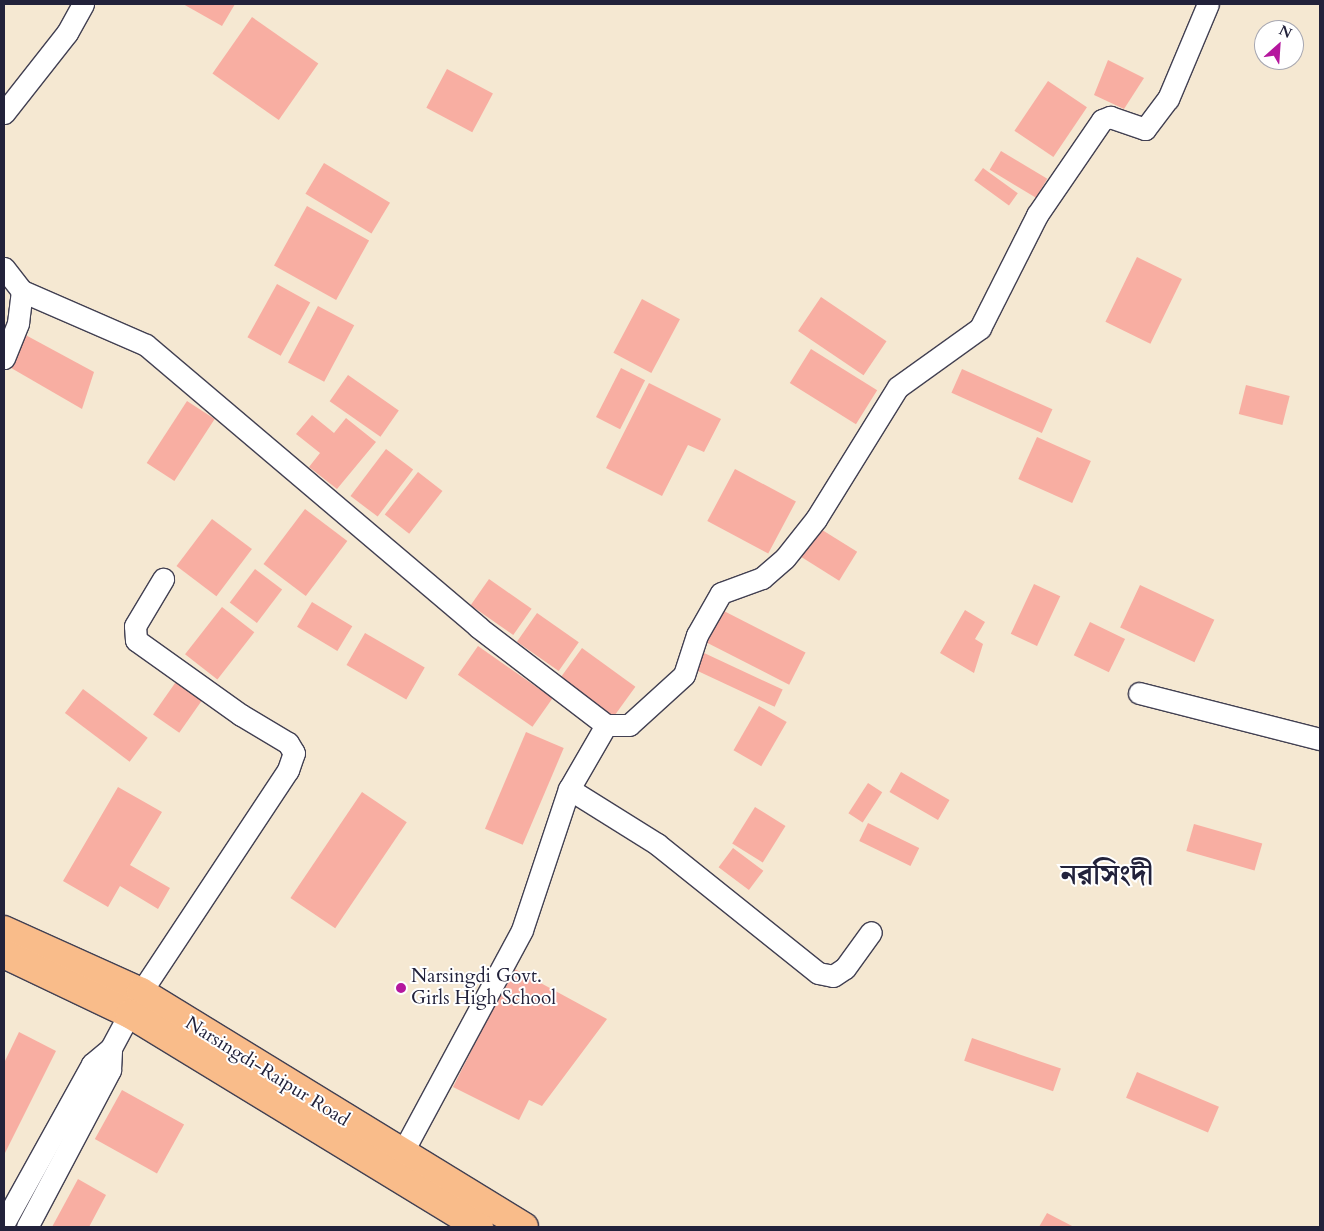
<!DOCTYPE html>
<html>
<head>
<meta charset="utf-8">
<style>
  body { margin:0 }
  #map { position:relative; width:1324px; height:1231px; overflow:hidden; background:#f5e8d2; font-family:Cardo,"Noto Serif Bengali",serif }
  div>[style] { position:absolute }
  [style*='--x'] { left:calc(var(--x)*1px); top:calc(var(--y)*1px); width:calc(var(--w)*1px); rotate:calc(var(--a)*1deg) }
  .building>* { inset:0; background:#f8aea2; transform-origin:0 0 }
  .roads { filter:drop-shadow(1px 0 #424052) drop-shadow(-1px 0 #424052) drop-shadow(0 1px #424052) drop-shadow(0 -1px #424052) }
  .street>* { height:21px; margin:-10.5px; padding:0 10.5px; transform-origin:10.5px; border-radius:10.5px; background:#fff }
  .primary>* { height:28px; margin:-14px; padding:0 14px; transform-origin:14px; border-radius:14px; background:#f9bc8a }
  .dots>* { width:14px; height:14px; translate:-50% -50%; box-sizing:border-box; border:2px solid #fff; border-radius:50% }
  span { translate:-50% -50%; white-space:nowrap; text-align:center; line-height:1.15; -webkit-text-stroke:4px #fff; paint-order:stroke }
  .poi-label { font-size:19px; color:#22223b }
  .left { translate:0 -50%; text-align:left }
  .street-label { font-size:19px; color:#22223b }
  .town-label { font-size:29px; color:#22223b; font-weight:700 }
  .frame { position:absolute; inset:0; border:5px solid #22223b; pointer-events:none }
  .north { position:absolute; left:1254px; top:20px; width:50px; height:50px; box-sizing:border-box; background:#fff; border:1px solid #a7a7b1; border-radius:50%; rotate:26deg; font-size:14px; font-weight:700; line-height:20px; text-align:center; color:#22223b }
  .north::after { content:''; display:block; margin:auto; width:18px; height:22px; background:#b5179e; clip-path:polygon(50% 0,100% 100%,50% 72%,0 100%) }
</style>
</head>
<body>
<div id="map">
  <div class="building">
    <div style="clip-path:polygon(183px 4px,235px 4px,222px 26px)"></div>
    <div style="left:252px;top:17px;width:81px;height:69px;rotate:35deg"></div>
    <div style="clip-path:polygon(1108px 60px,1144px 78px,1124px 109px,1094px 95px)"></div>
    <div style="left:447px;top:69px;width:52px;height:44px;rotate:28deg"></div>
    <div style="left:1048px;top:81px;width:47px;height:60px;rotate:34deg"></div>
    <div style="left:1001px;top:151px;width:54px;height:22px;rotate:31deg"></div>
    <div style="left:324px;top:163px;width:77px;height:36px;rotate:31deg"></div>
    <div style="left:983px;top:168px;width:43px;height:15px;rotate:36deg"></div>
    <div style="left:307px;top:206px;width:71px;height:68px;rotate:29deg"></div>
    <div style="left:1137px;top:257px;width:50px;height:72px;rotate:26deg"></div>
    <div style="left:277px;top:284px;width:38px;height:61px;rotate:29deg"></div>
    <div style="left:821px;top:297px;width:79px;height:41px;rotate:34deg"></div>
    <div style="left:642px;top:299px;width:43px;height:61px;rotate:28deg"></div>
    <div style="left:318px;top:306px;width:41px;height:64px;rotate:28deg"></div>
    <div style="clip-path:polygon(20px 332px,94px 372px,82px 409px,6px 365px)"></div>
    <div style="left:811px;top:349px;width:78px;height:40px;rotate:32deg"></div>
    <div style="left:621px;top:368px;width:27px;height:55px;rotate:27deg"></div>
    <div style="left:962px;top:369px;width:99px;height:26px;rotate:24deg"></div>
    <div style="left:348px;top:375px;width:62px;height:32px;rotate:35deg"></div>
    <div style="clip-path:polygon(649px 383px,721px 419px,704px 452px,688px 445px,662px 496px,606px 468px)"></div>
    <div style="left:1246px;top:385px;width:45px;height:30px;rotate:14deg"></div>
    <div style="left:187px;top:401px;width:33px;height:74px;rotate:33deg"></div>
    <div style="clip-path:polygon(312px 415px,334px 433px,346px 418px,376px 442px,337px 489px,309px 467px,320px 453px,296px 434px)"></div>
    <div style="left:1037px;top:437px;width:59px;height:46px;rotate:24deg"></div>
    <div style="left:386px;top:449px;width:34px;height:59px;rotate:37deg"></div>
    <div style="left:735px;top:469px;width:69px;height:59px;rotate:28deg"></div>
    <div style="left:418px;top:472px;width:31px;height:54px;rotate:38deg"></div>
    <div style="left:305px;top:509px;width:53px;height:69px;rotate:37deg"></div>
    <div style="left:212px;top:519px;width:50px;height:59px;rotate:37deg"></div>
    <div style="left:819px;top:528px;width:45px;height:34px;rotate:32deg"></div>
    <div style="left:255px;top:569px;width:34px;height:42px;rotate:37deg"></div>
    <div style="left:489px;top:579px;width:52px;height:32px;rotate:35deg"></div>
    <div style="left:1034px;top:584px;width:29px;height:55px;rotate:25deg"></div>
    <div style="left:1140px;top:585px;width:82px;height:47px;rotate:25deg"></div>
    <div style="left:312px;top:602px;width:47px;height:29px;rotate:31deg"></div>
    <div style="left:222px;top:607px;width:41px;height:60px;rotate:38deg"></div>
    <div style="left:720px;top:609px;width:96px;height:36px;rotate:27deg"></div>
    <div style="clip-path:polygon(965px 610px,985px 622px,975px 639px,983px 644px,974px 673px,940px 653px)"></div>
    <div style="left:537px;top:613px;width:51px;height:35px;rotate:35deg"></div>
    <div style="left:1090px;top:622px;width:39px;height:37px;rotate:26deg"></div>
    <div style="left:365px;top:633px;width:69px;height:37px;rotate:30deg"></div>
    <div style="left:478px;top:646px;width:91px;height:35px;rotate:35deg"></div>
    <div style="left:582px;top:648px;width:66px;height:37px;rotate:36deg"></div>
    <div style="left:702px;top:652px;width:89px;height:19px;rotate:25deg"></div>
    <div style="left:180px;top:676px;width:32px;height:47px;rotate:35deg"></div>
    <div style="left:83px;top:689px;width:81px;height:30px;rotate:37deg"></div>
    <div style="left:759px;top:706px;width:32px;height:51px;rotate:30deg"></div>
    <div style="left:526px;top:732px;width:41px;height:105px;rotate:23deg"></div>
    <div style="left:901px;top:772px;width:56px;height:23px;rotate:30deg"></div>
    <div style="left:868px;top:783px;width:17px;height:36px;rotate:33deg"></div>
    <div style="clip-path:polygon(118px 787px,162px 812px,130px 865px,170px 888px,158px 909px,120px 886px,108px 907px,63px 881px)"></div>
    <div style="left:362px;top:792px;width:54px;height:128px;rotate:34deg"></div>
    <div style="left:755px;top:807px;width:36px;height:43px;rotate:32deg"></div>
    <div style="left:868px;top:823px;width:57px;height:20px;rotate:26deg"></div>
    <div style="left:1194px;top:824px;width:71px;height:28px;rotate:16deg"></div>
    <div style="left:733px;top:848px;width:38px;height:24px;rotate:37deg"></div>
    <div style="clip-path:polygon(513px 968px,607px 1019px,542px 1106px,529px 1100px,519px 1120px,453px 1087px)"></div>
    <div style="clip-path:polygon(19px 1032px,56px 1051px,4px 1155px,4px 1063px)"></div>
    <div style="left:972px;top:1038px;width:94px;height:24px;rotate:19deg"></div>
    <div style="left:1137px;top:1072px;width:89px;height:28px;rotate:23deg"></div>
    <div style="left:122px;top:1090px;width:71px;height:56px;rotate:29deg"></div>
    <div style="clip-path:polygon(78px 1179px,106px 1195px,89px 1227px,52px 1227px)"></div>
    <div style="clip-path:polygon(1047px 1213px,1074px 1227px,1039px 1227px)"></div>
  </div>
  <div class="roads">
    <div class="street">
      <div style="--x:4;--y:113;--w:102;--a:-51.8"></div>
      <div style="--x:67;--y:33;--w:33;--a:-61"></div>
      <div style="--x:4;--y:268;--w:29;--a:52"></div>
      <div style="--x:22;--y:291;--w:135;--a:23.5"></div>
      <div style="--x:146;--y:345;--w:436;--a:40.3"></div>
      <div style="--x:478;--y:627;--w:161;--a:37.4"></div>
      <div style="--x:606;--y:725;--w:23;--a:0"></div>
      <div style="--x:629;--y:725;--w:74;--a:-42.3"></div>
      <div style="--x:684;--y:675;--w:42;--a:-72"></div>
      <div style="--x:697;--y:635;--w:48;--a:-60.3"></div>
      <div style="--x:721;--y:593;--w:44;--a:-20.1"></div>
      <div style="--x:762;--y:578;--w:30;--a:-41"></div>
      <div style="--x:785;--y:558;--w:50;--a:-51.5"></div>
      <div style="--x:816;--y:519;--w:155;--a:-58.2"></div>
      <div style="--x:898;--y:387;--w:101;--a:-35.7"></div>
      <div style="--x:980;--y:328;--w:127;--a:-63.2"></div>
      <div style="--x:1037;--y:215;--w:115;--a:-55.6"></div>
      <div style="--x:1102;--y:120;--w:9;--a:-21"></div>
      <div style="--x:1110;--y:117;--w:37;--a:19"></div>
      <div style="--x:1145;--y:129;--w:38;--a:-53"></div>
      <div style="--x:1168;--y:99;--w:103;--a:-67.2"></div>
      <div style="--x:4;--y:358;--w:38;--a:-68"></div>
      <div style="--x:18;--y:323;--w:32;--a:-83"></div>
      <div style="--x:1139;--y:693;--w:187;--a:14.3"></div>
      <div style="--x:569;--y:789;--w:104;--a:32"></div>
      <div style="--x:657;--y:844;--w:206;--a:38.7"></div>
      <div style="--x:818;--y:973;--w:15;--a:11"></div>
      <div style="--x:833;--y:976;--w:14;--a:-34"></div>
      <div style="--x:845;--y:968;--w:44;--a:-54.2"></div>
      <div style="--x:401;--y:1155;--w:255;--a:-61.7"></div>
      <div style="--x:522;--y:930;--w:149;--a:-71.6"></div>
      <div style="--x:569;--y:789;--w:74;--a:-60"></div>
      <div style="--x:4;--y:1223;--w:182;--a:-61"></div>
      <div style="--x:92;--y:1064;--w:25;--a:-40"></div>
      <div style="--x:111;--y:1048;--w:64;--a:-61.8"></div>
      <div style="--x:141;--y:992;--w:266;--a:-56.5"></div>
      <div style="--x:288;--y:770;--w:18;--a:-71"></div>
      <div style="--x:294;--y:753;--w:12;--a:-121"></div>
      <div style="--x:288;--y:743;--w:55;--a:-149.2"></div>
      <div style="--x:241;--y:715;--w:129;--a:-144.5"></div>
      <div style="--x:136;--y:640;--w:14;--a:-94"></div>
      <div style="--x:135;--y:626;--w:55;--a:-59.2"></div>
      <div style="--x:27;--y:1227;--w:178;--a:-62.1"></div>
      <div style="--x:110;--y:1070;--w:22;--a:-87"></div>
    </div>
    <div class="primary">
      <div style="--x:4;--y:930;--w:150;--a:24.3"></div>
      <div style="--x:141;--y:992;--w:449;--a:31.5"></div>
      <div style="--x:4;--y:954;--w:140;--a:25.5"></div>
      <div style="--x:130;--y:1014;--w:409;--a:31.4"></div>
    </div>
  </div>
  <div class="dots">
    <div style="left:401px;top:988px;background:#b5179e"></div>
  </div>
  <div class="poi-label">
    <span class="left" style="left:411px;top:988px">Narsingdi Govt.<br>Girls High School</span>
  </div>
  <div class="street-label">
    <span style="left:267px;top:1072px;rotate:32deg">Narsingdi-Raipur Road</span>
  </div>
  <div class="town-label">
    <span style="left:1107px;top:876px">নরসিংদী</span>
  </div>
  <div class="frame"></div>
  <div class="north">N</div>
</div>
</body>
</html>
